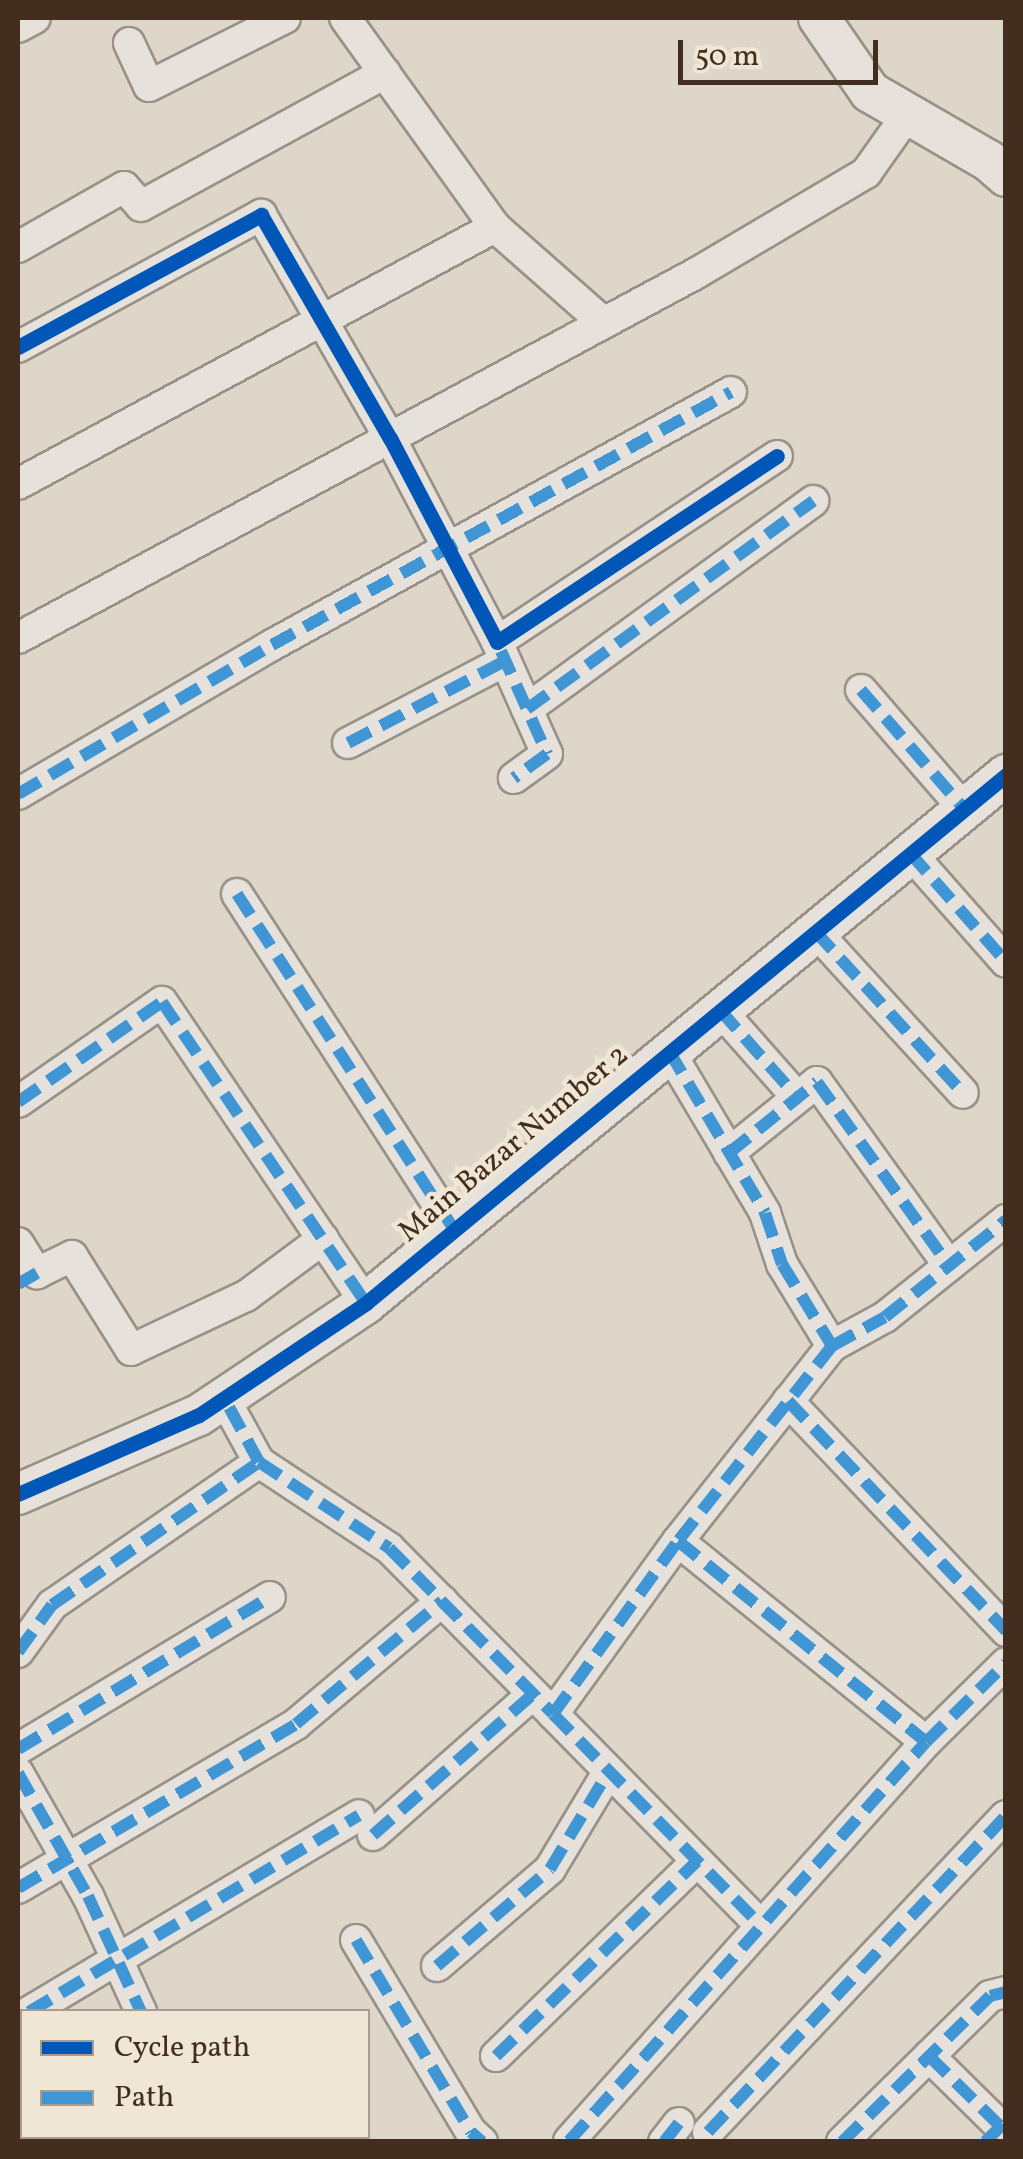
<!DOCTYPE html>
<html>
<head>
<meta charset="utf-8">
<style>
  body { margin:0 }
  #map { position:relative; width:1023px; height:2159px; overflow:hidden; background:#ded6c8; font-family:Vollkorn,serif }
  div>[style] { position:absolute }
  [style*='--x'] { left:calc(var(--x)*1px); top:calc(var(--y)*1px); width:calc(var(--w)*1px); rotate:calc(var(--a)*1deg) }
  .roads { filter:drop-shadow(2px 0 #999187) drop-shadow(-2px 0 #999187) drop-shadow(0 2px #999187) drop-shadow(0 -2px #999187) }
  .minor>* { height:30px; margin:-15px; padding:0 15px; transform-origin:15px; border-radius:15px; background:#e6e2db }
  .tertiary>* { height:40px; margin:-20px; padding:0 20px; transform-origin:20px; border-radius:20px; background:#e6e2db }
  .quiet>* { height:12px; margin-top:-6px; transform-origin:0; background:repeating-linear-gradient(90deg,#4096d5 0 25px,transparent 0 37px) }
  .cycleway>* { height:15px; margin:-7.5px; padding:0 7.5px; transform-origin:7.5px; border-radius:7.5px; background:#0057b8 }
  span { translate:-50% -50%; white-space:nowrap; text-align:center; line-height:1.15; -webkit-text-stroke:9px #efe6d6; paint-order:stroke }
  .street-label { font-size:30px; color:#432d1e }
  .frame { position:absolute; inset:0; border:20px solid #432d1e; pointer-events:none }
  .legend { position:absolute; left:20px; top:2009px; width:350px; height:130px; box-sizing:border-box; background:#efe6d6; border:2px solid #aa9c8c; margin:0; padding:12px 18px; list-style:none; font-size:30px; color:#432d1e }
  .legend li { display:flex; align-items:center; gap:20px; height:50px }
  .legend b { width:50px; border:2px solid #aa9c8c }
  .scale { position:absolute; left:678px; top:40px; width:200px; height:45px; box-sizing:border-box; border:5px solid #432d1e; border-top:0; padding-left:12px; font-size:30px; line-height:35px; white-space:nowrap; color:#432d1e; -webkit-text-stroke:8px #efe6d6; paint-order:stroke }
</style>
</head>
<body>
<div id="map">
  <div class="roads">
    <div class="minor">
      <div style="--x:345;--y:18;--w:257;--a:54.3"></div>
      <div style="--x:18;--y:27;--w:19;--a:-28"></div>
      <div style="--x:129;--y:43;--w:47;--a:65.1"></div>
      <div style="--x:149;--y:86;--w:152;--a:-26.6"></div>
      <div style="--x:18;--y:247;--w:122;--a:-29.5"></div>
      <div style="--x:124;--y:187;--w:25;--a:48"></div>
      <div style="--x:141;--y:206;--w:278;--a:-28.6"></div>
      <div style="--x:18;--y:347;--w:277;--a:-28.5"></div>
      <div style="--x:261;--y:215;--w:258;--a:60"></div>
      <div style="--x:390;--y:438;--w:230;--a:62.3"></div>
      <div style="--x:497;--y:642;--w:336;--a:-33.6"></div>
      <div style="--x:18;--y:484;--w:542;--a:-28.32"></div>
      <div style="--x:495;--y:227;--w:145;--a:41.4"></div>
      <div style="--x:18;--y:638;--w:769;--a:-28.27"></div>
      <div style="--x:695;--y:274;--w:199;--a:-30.6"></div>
      <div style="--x:866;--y:173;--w:71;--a:-54.7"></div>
      <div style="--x:498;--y:644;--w:120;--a:66"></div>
      <div style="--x:547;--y:754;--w:41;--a:144"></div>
      <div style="--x:861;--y:690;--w:157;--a:49.1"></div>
      <div style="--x:527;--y:709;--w:354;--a:-36"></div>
      <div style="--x:348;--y:743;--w:177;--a:-27.6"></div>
      <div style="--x:18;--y:794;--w:294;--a:-30.4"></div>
      <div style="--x:272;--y:645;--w:524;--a:-28.86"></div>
      <div style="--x:910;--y:853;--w:145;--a:48.6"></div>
      <div style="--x:237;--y:894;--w:399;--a:57.1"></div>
      <div style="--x:815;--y:931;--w:219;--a:47.6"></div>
      <div style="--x:720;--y:1010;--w:116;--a:48.5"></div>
      <div style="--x:669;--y:1051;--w:188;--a:59.3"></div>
      <div style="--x:765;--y:1213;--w:54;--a:71.6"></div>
      <div style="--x:782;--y:1264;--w:96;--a:58.6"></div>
      <div style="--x:832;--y:1346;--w:60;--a:-28.7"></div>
      <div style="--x:885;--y:1317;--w:155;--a:-38.7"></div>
      <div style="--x:18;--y:1102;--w:175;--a:-34.8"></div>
      <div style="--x:162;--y:1002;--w:364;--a:55.9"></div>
      <div style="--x:729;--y:1153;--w:113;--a:-38.9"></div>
      <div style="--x:817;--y:1082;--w:226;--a:54.3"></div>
      <div style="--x:18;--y:1243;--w:36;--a:58"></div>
      <div style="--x:37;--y:1273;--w:39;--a:-26"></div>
      <div style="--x:72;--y:1256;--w:111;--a:57.9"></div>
      <div style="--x:131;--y:1350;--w:127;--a:-25.2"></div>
      <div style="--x:246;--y:1296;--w:96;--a:-36.5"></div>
      <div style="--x:832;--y:1346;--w:248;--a:128.3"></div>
      <div style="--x:678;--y:1541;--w:319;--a:39"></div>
      <div style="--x:788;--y:1401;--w:317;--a:46.5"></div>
      <div style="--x:259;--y:1462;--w:156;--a:33.5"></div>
      <div style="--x:389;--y:1548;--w:233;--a:45.3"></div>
      <div style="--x:553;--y:1714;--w:213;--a:-54.2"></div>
      <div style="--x:18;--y:1652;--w:58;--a:-54.1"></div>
      <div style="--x:52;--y:1605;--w:252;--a:-34.6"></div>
      <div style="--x:259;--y:1462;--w:73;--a:-118.7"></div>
      <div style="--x:553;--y:1714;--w:296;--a:45.5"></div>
      <div style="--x:18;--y:1749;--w:294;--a:-31.1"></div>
      <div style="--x:18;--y:1773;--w:142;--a:60.4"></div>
      <div style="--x:88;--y:1896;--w:128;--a:65.4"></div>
      <div style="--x:373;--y:1835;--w:213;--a:-41.4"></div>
      <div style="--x:18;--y:1888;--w:323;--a:-30.5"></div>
      <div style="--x:296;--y:1724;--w:191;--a:-40.1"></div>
      <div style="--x:356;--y:1940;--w:224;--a:59.1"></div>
      <div style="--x:471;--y:2132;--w:15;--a:42"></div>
      <div style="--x:437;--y:1966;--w:149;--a:-40.6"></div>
      <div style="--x:550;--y:1869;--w:114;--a:-59"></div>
      <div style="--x:29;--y:2012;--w:384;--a:-30.8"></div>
      <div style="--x:496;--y:2056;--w:280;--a:-44.1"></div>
      <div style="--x:929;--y:2056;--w:100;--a:44.6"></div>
      <div style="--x:708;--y:2132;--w:434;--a:-46.7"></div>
      <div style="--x:199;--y:2136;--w:7;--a:63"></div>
      <div style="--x:569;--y:2141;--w:535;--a:-48.18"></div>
      <div style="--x:926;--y:1742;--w:112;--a:-44.6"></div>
      <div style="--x:165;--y:2142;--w:1;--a:-45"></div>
      <div style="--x:664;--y:2142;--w:24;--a:-52"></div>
      <div style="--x:842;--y:2142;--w:208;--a:-44.6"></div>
      <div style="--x:990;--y:1996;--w:16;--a:-14"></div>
    </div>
    <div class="tertiary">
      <div style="--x:819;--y:18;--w:90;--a:55.4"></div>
      <div style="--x:870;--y:92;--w:138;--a:30.1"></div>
      <div style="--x:989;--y:161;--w:23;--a:41"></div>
      <div style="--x:18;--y:1494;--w:197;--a:-23.6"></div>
      <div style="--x:199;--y:1415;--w:201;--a:-33.8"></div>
      <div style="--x:366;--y:1303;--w:830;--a:-39.52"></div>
    </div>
  </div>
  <div class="quiet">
    <div style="--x:501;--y:651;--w:113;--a:65.9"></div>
    <div style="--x:547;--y:754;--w:41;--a:144"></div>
    <div style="--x:861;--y:690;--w:157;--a:49.1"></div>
    <div style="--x:527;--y:709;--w:354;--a:-36"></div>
    <div style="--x:348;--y:743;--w:177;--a:-27.6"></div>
    <div style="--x:18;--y:794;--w:294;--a:-30.4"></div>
    <div style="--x:272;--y:645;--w:524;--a:-28.86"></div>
    <div style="--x:910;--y:853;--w:145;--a:48.6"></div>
    <div style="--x:237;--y:894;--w:399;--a:57.1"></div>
    <div style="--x:815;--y:931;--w:219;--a:47.6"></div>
    <div style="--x:720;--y:1010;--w:116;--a:48.5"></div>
    <div style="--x:669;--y:1051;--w:188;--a:59.3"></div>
    <div style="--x:765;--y:1213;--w:54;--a:71.6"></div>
    <div style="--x:782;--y:1264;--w:96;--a:58.6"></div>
    <div style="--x:832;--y:1346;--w:60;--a:-28.7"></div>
    <div style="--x:885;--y:1317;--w:155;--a:-38.7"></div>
    <div style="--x:18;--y:1102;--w:175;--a:-34.8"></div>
    <div style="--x:162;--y:1002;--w:364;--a:55.9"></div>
    <div style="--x:729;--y:1153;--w:113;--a:-38.9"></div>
    <div style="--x:817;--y:1082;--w:226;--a:54.3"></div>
    <div style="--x:18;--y:1284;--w:22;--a:-30"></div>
    <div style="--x:832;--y:1346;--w:248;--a:128.3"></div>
    <div style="--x:678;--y:1541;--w:319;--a:39"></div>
    <div style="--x:788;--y:1401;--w:317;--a:46.5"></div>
    <div style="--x:259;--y:1462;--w:156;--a:33.5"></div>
    <div style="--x:389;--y:1548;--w:233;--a:45.3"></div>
    <div style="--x:553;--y:1714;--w:213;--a:-54.2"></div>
    <div style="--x:18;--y:1652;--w:58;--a:-54.1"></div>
    <div style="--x:52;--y:1605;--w:252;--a:-34.6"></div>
    <div style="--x:259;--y:1462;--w:73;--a:-118.7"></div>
    <div style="--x:553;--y:1714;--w:296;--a:45.5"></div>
    <div style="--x:18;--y:1749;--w:294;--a:-31.1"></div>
    <div style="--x:18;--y:1773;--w:142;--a:60.4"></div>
    <div style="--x:88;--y:1896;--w:128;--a:65.4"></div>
    <div style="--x:373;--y:1835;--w:213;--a:-41.4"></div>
    <div style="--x:18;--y:1888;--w:323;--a:-30.5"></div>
    <div style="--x:296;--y:1724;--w:191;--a:-40.1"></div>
    <div style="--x:356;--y:1940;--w:224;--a:59.1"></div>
    <div style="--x:471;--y:2132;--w:15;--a:42"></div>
    <div style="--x:437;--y:1966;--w:149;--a:-40.6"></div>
    <div style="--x:550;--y:1869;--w:114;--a:-59"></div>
    <div style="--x:29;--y:2012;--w:384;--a:-30.8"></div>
    <div style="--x:496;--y:2056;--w:280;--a:-44.1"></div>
    <div style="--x:929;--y:2056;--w:100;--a:44.6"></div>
    <div style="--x:708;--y:2132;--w:434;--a:-46.7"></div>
    <div style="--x:199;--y:2136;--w:7;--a:63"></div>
    <div style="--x:569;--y:2141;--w:535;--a:-48.18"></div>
    <div style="--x:926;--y:1742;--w:112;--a:-44.6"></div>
    <div style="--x:165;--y:2142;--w:1;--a:-45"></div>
    <div style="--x:664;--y:2142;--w:24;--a:-52"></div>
    <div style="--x:842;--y:2142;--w:208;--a:-44.6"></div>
    <div style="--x:990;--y:1996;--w:16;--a:-14"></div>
    <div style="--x:985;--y:2142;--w:30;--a:-45"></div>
  </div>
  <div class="cycleway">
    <div style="--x:18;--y:347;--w:277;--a:-28.5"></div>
    <div style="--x:261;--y:215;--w:258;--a:60"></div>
    <div style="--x:390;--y:438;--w:230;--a:62.3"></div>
    <div style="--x:497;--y:642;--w:336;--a:-33.6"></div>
    <div style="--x:18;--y:1494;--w:197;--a:-23.6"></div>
    <div style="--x:199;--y:1415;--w:201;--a:-33.8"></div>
    <div style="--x:366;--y:1303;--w:830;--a:-39.52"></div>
  </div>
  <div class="street-label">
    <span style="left:514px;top:1144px;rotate:-40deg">Main Bazar Number 2</span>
  </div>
  <div class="frame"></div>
  <ul class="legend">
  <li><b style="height:12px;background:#0057b8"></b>Cycle path</li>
  <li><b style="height:12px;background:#4096d5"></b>Path</li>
  </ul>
  <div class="scale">50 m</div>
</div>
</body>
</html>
